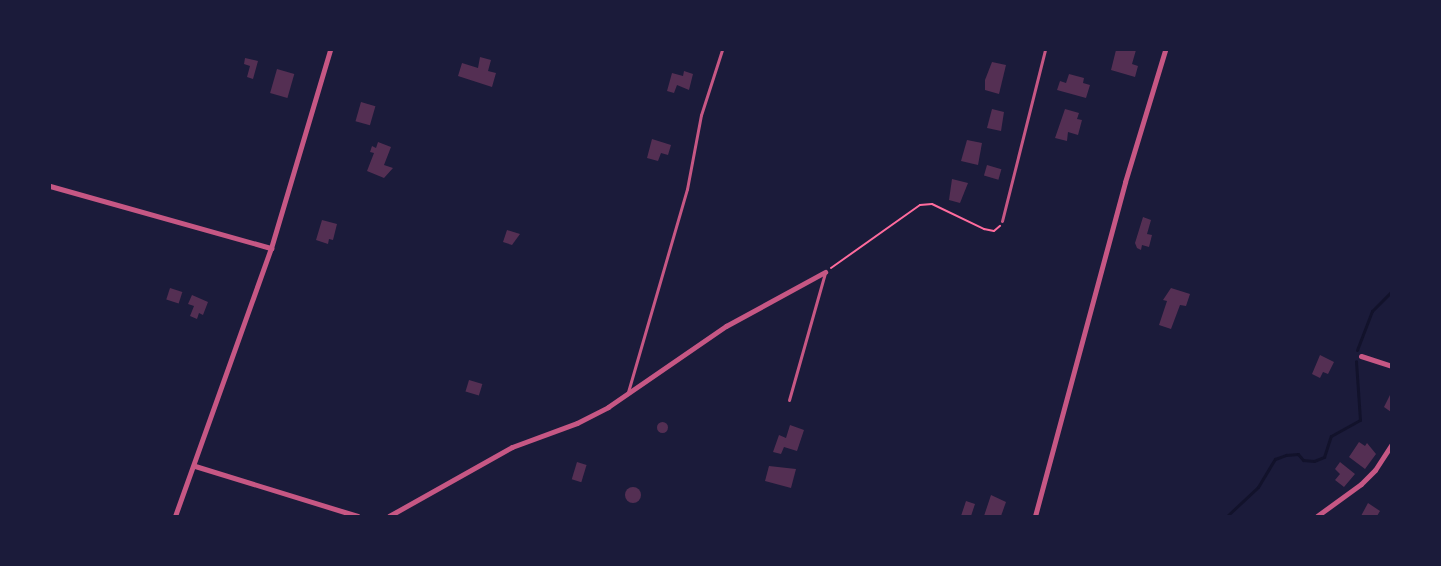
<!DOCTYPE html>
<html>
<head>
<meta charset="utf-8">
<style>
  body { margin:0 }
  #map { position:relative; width:1441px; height:566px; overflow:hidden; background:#1b1b3a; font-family:Ubuntu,sans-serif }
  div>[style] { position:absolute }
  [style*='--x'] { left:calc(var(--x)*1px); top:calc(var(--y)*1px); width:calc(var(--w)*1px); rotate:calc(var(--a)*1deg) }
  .stream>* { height:3px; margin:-1.5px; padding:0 1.5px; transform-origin:1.5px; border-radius:1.5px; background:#12122b }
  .building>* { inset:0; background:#542f53; transform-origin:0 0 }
  .round { border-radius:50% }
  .path>* { height:2px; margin:-1px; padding:0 1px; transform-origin:1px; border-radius:1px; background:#ff6b9d }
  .service>* { height:3px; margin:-1.5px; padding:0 1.5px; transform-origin:1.5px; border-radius:1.5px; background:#c65784 }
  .minor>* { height:5px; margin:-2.5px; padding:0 2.5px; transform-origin:2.5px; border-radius:2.5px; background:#c65784 }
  span { translate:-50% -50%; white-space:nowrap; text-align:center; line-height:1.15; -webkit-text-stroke:4px #1b1b3a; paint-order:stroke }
  .frame { position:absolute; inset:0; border:51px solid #1b1b3a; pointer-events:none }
</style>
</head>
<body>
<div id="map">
  <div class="stream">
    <div style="--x:1357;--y:350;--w:42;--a:-69"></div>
    <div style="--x:1372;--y:311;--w:27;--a:-45"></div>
    <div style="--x:1227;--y:516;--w:42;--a:-43.1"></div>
    <div style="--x:1258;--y:487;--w:33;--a:-59"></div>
    <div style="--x:1275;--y:459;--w:12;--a:-20"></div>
    <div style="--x:1286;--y:455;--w:12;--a:-5"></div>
    <div style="--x:1298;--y:454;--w:8;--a:50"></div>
    <div style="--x:1303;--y:460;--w:11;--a:5"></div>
    <div style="--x:1314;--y:461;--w:11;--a:-22"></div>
    <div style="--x:1324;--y:457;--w:22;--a:-72"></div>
    <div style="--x:1331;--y:436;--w:33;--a:-29"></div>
    <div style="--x:1360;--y:420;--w:59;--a:-93.9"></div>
  </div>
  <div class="building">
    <div style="clip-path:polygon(1116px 50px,1136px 50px,1132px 64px,1138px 66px,1135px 77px,1111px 70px)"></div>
    <div style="clip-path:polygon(480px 57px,491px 60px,488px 71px,496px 73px,492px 87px,458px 76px,462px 63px,478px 68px)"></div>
    <div style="clip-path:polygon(245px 58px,258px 61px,253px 79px,247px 77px,250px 66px,244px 64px)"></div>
    <div style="clip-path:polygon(992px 62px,1006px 65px,999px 94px,985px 90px,985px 80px)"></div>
    <div style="left:277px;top:69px;width:18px;height:25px;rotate:16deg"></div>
    <div style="clip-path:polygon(684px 71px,693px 74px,689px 90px,677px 85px,674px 93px,667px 91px,672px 73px,683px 76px)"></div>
    <div style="clip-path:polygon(1069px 74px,1084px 78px,1083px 83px,1090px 85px,1086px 98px,1057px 90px,1060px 81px,1066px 83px)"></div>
    <div style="left:361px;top:102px;width:15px;height:20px;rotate:16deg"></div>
    <div style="clip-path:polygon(992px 109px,1004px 112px,1001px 131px,987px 128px)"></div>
    <div style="clip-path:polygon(1065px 109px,1079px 113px,1077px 119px,1082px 120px,1078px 135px,1068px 132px,1067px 141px,1055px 138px)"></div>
    <div style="clip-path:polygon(652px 139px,671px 145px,668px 155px,661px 153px,658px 161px,647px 158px)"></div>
    <div style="clip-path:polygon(967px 140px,982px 143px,978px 165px,961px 161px)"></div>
    <div style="clip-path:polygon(378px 142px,391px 147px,384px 165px,393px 168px,384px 178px,367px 171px,374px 153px,370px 152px,372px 146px,376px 148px)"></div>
    <div style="left:987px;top:165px;width:15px;height:11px;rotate:16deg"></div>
    <div style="clip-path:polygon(952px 179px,968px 183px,960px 203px,949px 200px)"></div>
    <div style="clip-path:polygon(1143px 217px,1151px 220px,1147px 234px,1152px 235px,1149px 247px,1142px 245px,1141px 250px,1137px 248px,1135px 243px)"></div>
    <div style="clip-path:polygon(322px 220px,337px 224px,333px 240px,329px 239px,328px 244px,316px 240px)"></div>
    <div style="clip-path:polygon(507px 230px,520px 234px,512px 245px,503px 242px)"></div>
    <div style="left:170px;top:288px;width:13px;height:12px;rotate:18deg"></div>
    <div style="clip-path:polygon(1171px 288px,1190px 294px,1186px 306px,1180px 305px,1171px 329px,1159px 325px,1167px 301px,1163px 300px)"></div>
    <div style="clip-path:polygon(192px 295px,208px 302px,203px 315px,199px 313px,197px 319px,190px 316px,194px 306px,188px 304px)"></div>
    <div style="clip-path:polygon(1320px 355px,1334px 362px,1328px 374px,1323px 372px,1320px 378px,1312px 374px)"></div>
    <div style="left:469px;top:380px;width:14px;height:12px;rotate:17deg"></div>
    <div style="clip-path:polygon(1391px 393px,1391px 412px,1384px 407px)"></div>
    <div class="round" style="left:656.5px;top:421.5px;width:11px;height:11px"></div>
    <div style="clip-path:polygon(790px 425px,804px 430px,797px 451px,784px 447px,781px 454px,773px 452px,779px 435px,786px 438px)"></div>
    <div style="clip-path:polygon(1359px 442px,1365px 446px,1367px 443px,1376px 454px,1365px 469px,1349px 457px)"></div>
    <div style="left:577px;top:462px;width:10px;height:18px;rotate:17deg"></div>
    <div style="clip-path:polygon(1340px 462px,1355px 474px,1344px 487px,1335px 480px,1340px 474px,1335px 469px)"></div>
    <div style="clip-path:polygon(769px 466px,796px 469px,791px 488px,765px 481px)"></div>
    <div class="round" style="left:625px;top:487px;width:16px;height:16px"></div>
    <div style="clip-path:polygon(991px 495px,1006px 502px,1001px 516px,984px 516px)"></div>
    <div style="clip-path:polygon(966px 501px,975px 504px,971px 516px,961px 516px)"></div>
    <div style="clip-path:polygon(1368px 503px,1380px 511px,1377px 516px,1361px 516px)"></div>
  </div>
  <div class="path">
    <div style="--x:831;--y:268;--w:109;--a:-35.3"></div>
    <div style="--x:920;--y:205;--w:12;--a:-5"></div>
    <div style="--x:932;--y:204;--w:58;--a:25.7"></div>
    <div style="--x:984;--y:229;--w:10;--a:11"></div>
    <div style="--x:994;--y:231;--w:8;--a:-40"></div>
  </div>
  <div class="service">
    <div style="--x:1002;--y:221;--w:176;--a:-75.9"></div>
    <div style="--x:628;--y:392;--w:211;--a:-73.8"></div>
    <div style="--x:687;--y:189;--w:75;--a:-79.3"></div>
    <div style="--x:701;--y:115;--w:68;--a:-72.1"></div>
    <div style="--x:789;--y:400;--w:132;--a:-74.2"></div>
  </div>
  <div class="minor">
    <div style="--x:50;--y:186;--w:230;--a:15.7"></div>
    <div style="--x:1361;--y:356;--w:32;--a:18"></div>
    <div style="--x:195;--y:466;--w:170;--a:17.1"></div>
    <div style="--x:175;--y:516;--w:285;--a:-70.3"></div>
    <div style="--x:271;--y:248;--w:207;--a:-73.4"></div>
    <div style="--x:389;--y:516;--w:141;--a:-29.3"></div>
    <div style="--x:512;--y:447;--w:69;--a:-20.3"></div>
    <div style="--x:577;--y:423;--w:35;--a:-27"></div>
    <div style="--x:608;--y:407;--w:143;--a:-34.5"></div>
    <div style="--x:726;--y:326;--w:113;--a:-28.6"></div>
    <div style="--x:1035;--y:516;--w:346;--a:-74.9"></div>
    <div style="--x:1125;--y:182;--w:138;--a:-73.1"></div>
    <div style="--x:1317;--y:516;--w:54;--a:-36"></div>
    <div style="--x:1361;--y:484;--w:20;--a:-45"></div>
    <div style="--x:1375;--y:470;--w:30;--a:-57"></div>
  </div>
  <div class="frame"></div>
</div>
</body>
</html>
